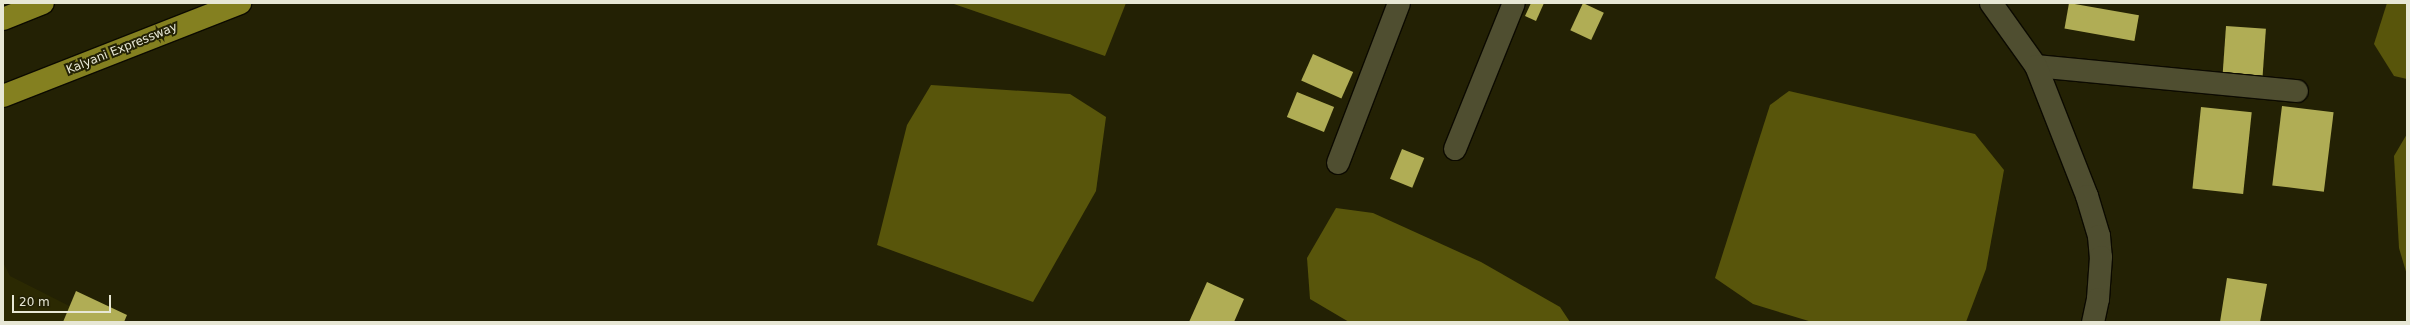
<!DOCTYPE html>
<html>
<head>
<meta charset="utf-8">
<style>
  body { margin:0 }
  #map { position:relative; width:2410px; height:325px; overflow:hidden; background:#232104; font-family:"DejaVu Sans",sans-serif }
  div>[style] { position:absolute }
  [style*='--x'] { left:calc(var(--x)*1px); top:calc(var(--y)*1px); width:calc(var(--w)*1px); rotate:calc(var(--a)*1deg) }
  .built>* { inset:0; background:#2b2902 }
  .water>* { inset:0; background:#58550b }
  .building>* { inset:0; background:#b0ad55; transform-origin:0 0 }
  .roads { filter:drop-shadow(1px 0 #0c0a00) drop-shadow(-1px 0 #0c0a00) drop-shadow(0 1px #0c0a00) drop-shadow(0 -1px #0c0a00) }
  .minor>* { height:22px; margin:-11px; padding:0 11px; transform-origin:11px; border-radius:11px; background:#4f4e30 }
  .tertiary>* { height:22px; margin:-11px; padding:0 11px; transform-origin:11px; border-radius:11px; background:#4f4e30 }
  .trunk>* { height:22px; margin:-11px; padding:0 11px; transform-origin:11px; border-radius:11px; background:#848020 }
  span { translate:-50% -50%; white-space:nowrap; text-align:center; line-height:1.15; -webkit-text-stroke:4px #232104; paint-order:stroke }
  .street-label { font-size:12px; color:#e7e7d5 }
  .frame { position:absolute; inset:0; border:4px solid #e7e7d5; pointer-events:none }
  .scale { position:absolute; left:12px; top:295px; width:99px; height:18px; box-sizing:border-box; border:2px solid #e7e7d5; border-top:0; padding-left:5px; font-size:12px; line-height:14px; white-space:nowrap; color:#e7e7d5; -webkit-text-stroke:3px #232104; paint-order:stroke }
</style>
</head>
<body>
<div id="map">
  <div class="built">
    <div style="clip-path:polygon(3px 262px,10px 276px,101px 322px,3px 322px)"></div>
  </div>
  <div class="water">
    <div style="clip-path:polygon(951px 3px,1126px 3px,1105px 56px)"></div>
    <div style="clip-path:polygon(2387px 3px,2407px 3px,2407px 79px,2394px 76px,2374px 44px)"></div>
    <div style="clip-path:polygon(931px 85px,1070px 94px,1106px 117px,1096px 191px,1033px 302px,877px 245px,907px 125px)"></div>
    <div style="clip-path:polygon(1789px 91px,1975px 134px,2004px 170px,1986px 269px,1966px 322px,1812px 322px,1753px 304px,1715px 278px,1770px 105px)"></div>
    <div style="clip-path:polygon(2407px 134px,2407px 275px,2399px 248px,2394px 156px)"></div>
    <div style="clip-path:polygon(1336px 208px,1373px 213px,1481px 262px,1560px 307px,1570px 322px,1349px 322px,1310px 299px,1307px 258px)"></div>
  </div>
  <div class="building">
    <div style="clip-path:polygon(1531px 3px,1544px 3px,1536px 21px,1525px 16px)"></div>
    <div style="left:1583px;top:3px;width:23px;height:30px;rotate:25deg"></div>
    <div style="left:2069px;top:3px;width:71px;height:26px;rotate:10deg"></div>
    <div style="left:2226px;top:26px;width:40px;height:50px;rotate:4deg"></div>
    <div style="left:1313px;top:54px;width:44px;height:29px;rotate:24deg"></div>
    <div style="left:1297px;top:92px;width:40px;height:27px;rotate:22deg"></div>
    <div style="left:2282px;top:106px;width:52px;height:80px;rotate:7deg"></div>
    <div style="left:2201px;top:107px;width:51px;height:82px;rotate:6deg"></div>
    <div style="left:1402px;top:149px;width:24px;height:32px;rotate:22deg"></div>
    <div style="clip-path:polygon(2227px 278px,2267px 284px,2260px 322px,2220px 322px)"></div>
    <div style="clip-path:polygon(1207px 282px,1244px 299px,1234px 322px,1189px 322px)"></div>
    <div style="clip-path:polygon(76px 291px,127px 315px,124px 322px,63px 322px)"></div>
  </div>
  <div class="roads">
    <div class="minor">
      <div style="--x:2036;--y:66;--w:262;--a:5.5"></div>
      <div style="--x:1455;--y:149;--w:157;--a:-68"></div>
      <div style="--x:1338;--y:163;--w:171;--a:-69.1"></div>
    </div>
    <div class="tertiary">
      <div style="--x:1991;--y:3;--w:77;--a:54.5"></div>
      <div style="--x:2036;--y:66;--w:140;--a:68.6"></div>
      <div style="--x:2087;--y:196;--w:42;--a:73.3"></div>
      <div style="--x:2099;--y:236;--w:21;--a:85"></div>
      <div style="--x:2101;--y:257;--w:42;--a:94.1"></div>
      <div style="--x:2098;--y:299;--w:24;--a:102"></div>
    </div>
    <div class="trunk">
      <div style="--x:3;--y:19;--w:43;--a:-21.8"></div>
      <div style="--x:3;--y:96;--w:255;--a:-21.4"></div>
    </div>
  </div>
  <div class="street-label">
    <span style="left:122px;top:49px;rotate:-22deg">Kalyani Expressway</span>
  </div>
  <div class="frame"></div>
  <div class="scale">20 m</div>
</div>
</body>
</html>
